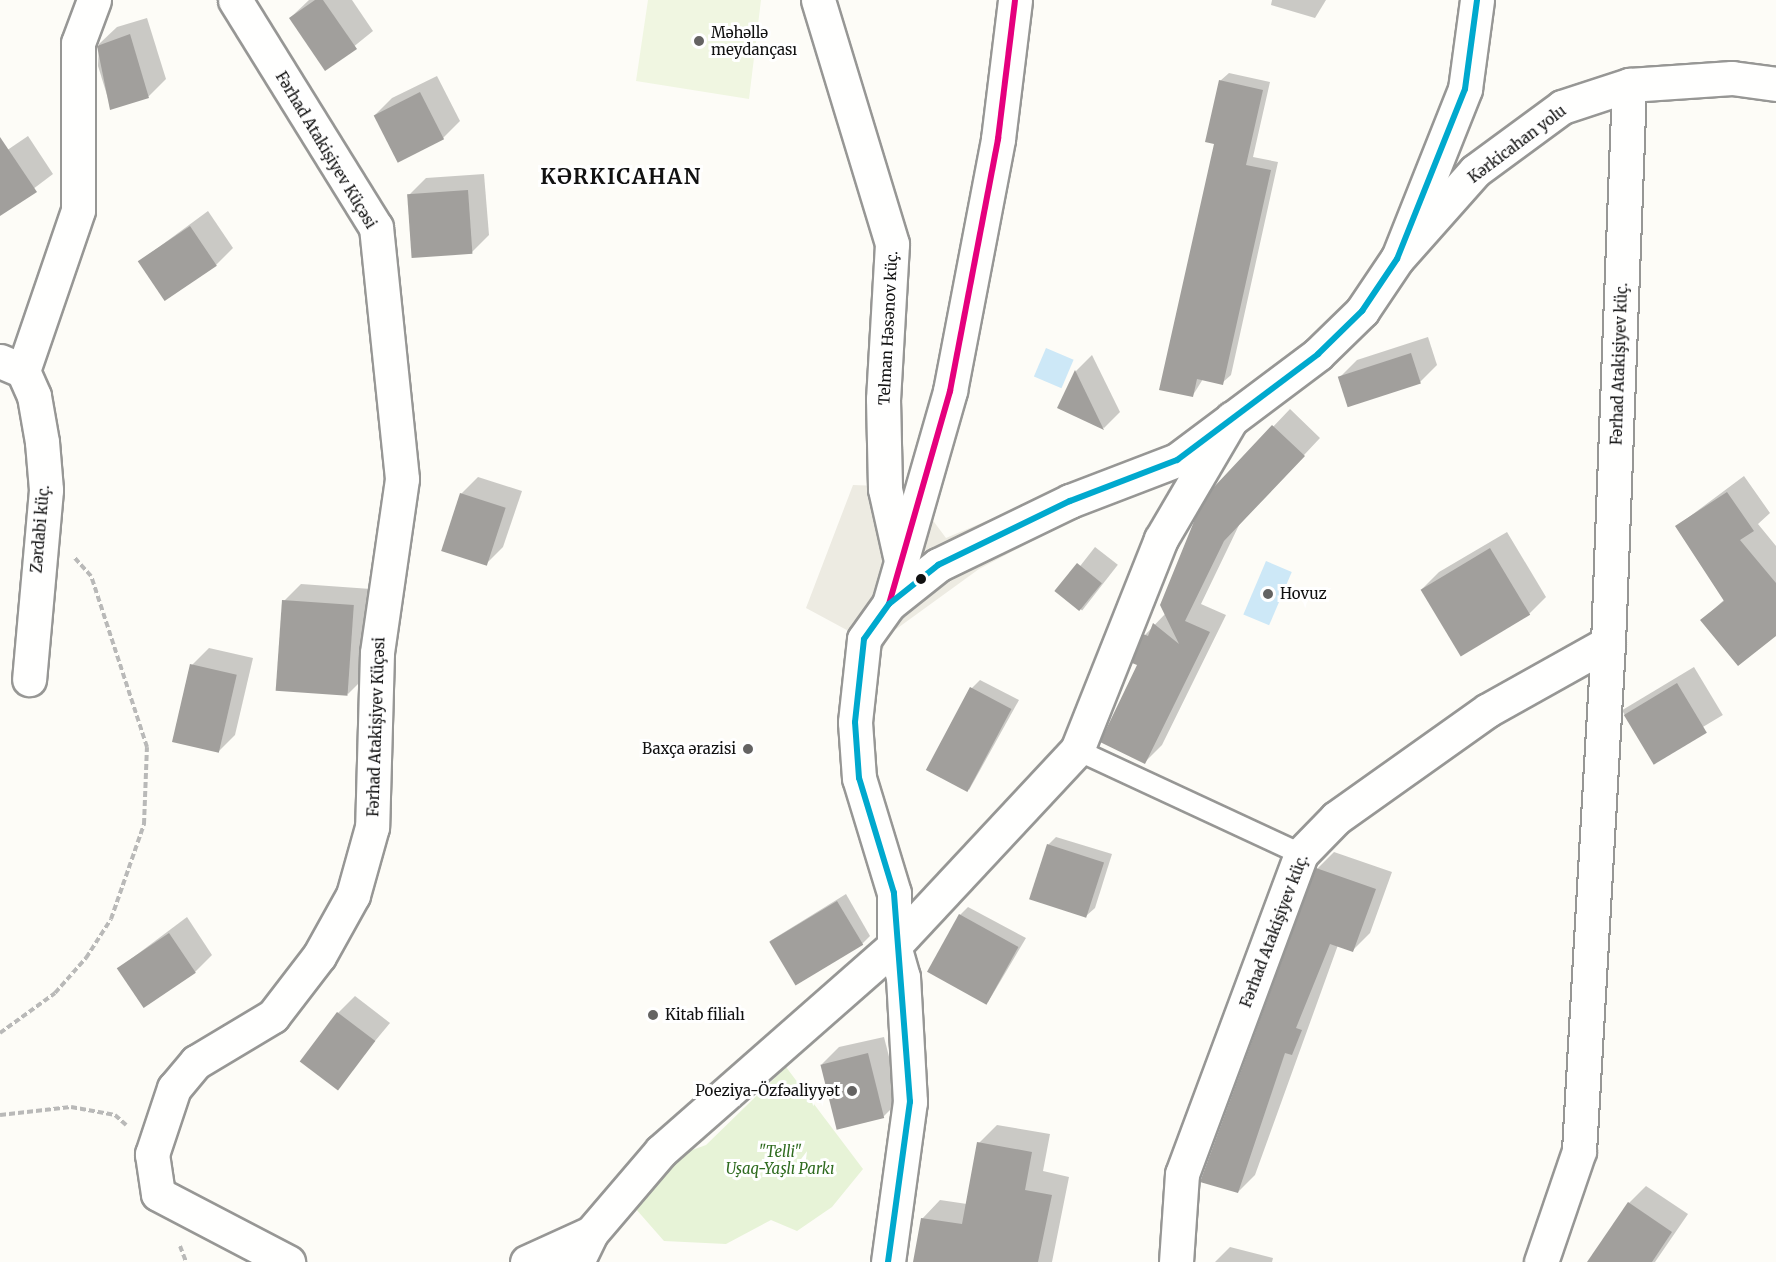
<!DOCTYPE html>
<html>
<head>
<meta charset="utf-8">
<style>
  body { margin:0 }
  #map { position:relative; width:1776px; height:1262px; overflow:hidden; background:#fdfcf7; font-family:Merriweather,serif }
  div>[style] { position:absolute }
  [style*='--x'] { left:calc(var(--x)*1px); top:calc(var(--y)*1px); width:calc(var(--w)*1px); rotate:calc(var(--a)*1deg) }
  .green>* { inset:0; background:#e7f3d7 }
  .pitch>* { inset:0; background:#f0f6e1 }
  .plaza>* { inset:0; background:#edebe2 }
  .water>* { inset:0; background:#cde8f7; transform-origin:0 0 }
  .shadow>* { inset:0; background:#0003; transform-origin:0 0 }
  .building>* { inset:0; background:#a19f9c; transform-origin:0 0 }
  .path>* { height:4px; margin-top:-2px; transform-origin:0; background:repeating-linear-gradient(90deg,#b9b9b8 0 6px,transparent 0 9px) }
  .roads { filter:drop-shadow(2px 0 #979795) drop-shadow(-2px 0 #979795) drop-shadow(0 2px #979795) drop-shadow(0 -2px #979795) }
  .service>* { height:20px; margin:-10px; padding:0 10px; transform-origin:10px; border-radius:10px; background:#fffffe }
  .minor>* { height:33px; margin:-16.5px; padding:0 16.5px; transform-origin:16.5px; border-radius:16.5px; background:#fffffe }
  .tertiary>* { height:33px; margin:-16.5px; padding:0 16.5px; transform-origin:16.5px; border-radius:16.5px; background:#fffffe }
  .bus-1>* { height:6px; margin:-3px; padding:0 3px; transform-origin:3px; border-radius:3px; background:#e5007d }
  .bus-2>* { height:6px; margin:-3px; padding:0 3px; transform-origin:3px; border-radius:3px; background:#00a9ce }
  .dots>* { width:16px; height:16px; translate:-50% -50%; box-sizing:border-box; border:3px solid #fff; border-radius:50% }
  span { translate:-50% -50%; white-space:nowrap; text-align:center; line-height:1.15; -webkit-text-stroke:6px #fff; paint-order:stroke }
  .poi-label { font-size:15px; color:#111 }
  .left { translate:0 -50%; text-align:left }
  .right { translate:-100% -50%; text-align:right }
  .street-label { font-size:15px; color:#111 }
  .park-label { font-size:15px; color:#2f6b1f; font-style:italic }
  .district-label { font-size:21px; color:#111; font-weight:700; letter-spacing:1.5px }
</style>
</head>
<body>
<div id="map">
  <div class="green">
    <div style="clip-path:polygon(786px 1067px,863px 1169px,832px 1207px,797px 1231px,771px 1220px,726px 1244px,664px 1241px,635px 1208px,676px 1156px,706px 1145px)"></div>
  </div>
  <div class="pitch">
    <div style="clip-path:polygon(648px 0,761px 0,749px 99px,636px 81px)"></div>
  </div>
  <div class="plaza">
    <div style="clip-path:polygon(853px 485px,908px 487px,946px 538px,1029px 503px,1044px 535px,979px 569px,888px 635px,866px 698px,856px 635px,806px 608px)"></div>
  </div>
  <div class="water">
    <div style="left:1046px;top:348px;width:30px;height:31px;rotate:23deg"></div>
    <div style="left:1266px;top:561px;width:28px;height:58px;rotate:23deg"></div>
  </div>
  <div class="shadow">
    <div style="clip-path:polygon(309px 0,352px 0,373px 31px,326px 69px,290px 18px)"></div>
    <div style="clip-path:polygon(1272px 0,1326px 0,1315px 18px,1271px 5px)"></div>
    <div style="clip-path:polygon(147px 18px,166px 79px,149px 96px,111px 108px,98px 66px,99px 44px,117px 27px)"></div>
    <div style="clip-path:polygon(1229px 73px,1270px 82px,1253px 157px,1278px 162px,1231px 375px,1222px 383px,1203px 379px,1193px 395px,1220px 81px)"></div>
    <div style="clip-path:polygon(437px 76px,460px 121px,443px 138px,399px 161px,375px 115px,392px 98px)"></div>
    <div style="clip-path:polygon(28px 136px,53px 174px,0 214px,0 155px)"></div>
    <div style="clip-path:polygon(484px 174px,489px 235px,472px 252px,409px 195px,426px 178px)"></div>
    <div style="clip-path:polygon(208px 211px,233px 248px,216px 265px,140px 261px)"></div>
    <div style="clip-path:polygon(1428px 337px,1437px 365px,1420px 382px,1340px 377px,1357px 360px)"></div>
    <div style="clip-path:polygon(1092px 355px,1120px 412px,1104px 428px,1059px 407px,1076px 371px)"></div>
    <div style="clip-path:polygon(1290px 409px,1320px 438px,1240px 523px,1201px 604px,1226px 615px,1162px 745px,1145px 762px,1139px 664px,1145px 635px,1166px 613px,1214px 489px)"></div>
    <div style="clip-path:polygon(1744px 476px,1770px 513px,1758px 524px,1776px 546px,1776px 634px,1702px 620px,1725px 599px,1677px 526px)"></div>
    <div style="clip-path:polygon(478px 477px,522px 491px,503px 547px,486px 564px,461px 494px)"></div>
    <div style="clip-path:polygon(1507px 532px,1546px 597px,1529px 614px,1422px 589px,1439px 572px)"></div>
    <div style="left:1095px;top:547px;width:29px;height:58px;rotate:38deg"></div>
    <div style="clip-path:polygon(301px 584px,371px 589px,365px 677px,348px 694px,284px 601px)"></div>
    <div style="clip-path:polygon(209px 648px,253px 658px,235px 735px,218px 752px,192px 665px)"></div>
    <div style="left:1694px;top:667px;width:56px;height:84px;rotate:59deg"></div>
    <div style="clip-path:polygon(980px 680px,1019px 700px,969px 790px,972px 688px)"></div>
    <div style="clip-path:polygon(1056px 837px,1112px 854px,1095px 908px,1086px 916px,1048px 845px)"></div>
    <div style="clip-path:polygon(1334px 852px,1392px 872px,1370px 933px,1353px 950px,1338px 945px,1255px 1175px,1238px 1192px,1317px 869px)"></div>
    <div style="clip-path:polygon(846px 894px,870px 936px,862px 944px,770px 941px)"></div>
    <div style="clip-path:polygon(968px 907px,1026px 938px,988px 1002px,960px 915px)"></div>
    <div style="clip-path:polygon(187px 917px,212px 955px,195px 972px,119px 968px)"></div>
    <div style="clip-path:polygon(355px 996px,390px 1023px,336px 1088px,338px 1013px)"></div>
    <div style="clip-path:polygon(884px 1037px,900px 1100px,883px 1117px,822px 1064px,839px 1047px)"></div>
    <div style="clip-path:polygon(997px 1125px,1050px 1134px,1043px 1171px,1069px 1177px,1052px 1262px,915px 1262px,922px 1219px,940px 1200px,967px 1204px,979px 1143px)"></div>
    <div style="clip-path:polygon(1646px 1186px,1688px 1214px,1655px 1262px,1606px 1262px,1629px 1203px)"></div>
    <div style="clip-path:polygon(1230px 1247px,1273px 1258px,1272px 1262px,1215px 1262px)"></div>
  </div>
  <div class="building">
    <div style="clip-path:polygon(315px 0,323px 0,357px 49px,325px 71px,289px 18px)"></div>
    <div style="clip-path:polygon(130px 34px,149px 98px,110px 110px,97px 46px)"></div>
    <div style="clip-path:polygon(1219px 80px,1263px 90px,1246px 165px,1271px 170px,1223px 385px,1197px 379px,1193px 397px,1159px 390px,1214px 144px,1205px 142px)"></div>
    <div style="left:420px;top:92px;width:53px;height:52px;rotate:63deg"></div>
    <div style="clip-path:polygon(0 137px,37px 192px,0 216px)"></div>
    <div style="left:468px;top:190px;width:64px;height:61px;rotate:86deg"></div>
    <div style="left:190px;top:226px;width:48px;height:63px;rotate:56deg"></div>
    <div style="left:1411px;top:353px;width:32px;height:77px;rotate:72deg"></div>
    <div style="clip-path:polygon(1075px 370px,1104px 430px,1057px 408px)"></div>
    <div style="clip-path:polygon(1272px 425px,1305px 456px,1224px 541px,1185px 621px,1210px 632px,1145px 764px,1100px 742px,1137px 665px,1132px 663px,1143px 634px,1148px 636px,1153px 623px,1179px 644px,1160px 605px,1197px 514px,1213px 488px)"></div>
    <div style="clip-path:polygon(1727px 492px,1754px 531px,1740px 540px,1776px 583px,1776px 636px,1738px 666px,1700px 620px,1724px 601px,1675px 526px)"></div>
    <div style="left:460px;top:493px;width:48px;height:61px;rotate:18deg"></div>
    <div style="left:1490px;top:548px;width:78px;height:81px;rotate:59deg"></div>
    <div style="left:1077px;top:563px;width:32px;height:36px;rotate:39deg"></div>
    <div style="left:282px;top:600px;width:72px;height:91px;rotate:4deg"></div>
    <div style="left:190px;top:664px;width:48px;height:80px;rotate:13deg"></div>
    <div style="left:1677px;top:683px;width:58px;height:62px;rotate:59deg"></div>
    <div style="left:970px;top:687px;width:47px;height:94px;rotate:28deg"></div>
    <div style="left:1047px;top:844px;width:60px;height:58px;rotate:18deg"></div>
    <div style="clip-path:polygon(1316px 868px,1376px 889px,1353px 952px,1330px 944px,1296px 1028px,1302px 1030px,1292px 1055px,1285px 1053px,1238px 1193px,1200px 1182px)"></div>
    <div style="left:837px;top:901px;width:51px;height:79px;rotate:59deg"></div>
    <div style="left:959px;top:914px;width:68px;height:66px;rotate:29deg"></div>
    <div style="left:169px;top:933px;width:48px;height:63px;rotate:56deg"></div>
    <div style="left:337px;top:1012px;width:48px;height:62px;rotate:37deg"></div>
    <div style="left:868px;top:1053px;width:67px;height:49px;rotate:76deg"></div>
    <div style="clip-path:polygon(977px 1142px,1032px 1152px,1025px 1190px,1052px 1195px,1038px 1262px,913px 1262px,921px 1218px,962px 1224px)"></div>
    <div style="clip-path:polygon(1628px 1202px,1672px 1232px,1652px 1262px,1587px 1262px)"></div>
  </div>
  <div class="path">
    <div style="--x:0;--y:1033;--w:68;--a:-36"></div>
    <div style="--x:55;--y:993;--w:47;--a:-48.5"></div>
    <div style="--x:86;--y:958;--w:46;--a:-57.3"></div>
    <div style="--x:111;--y:919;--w:101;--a:-70.8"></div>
    <div style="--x:144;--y:824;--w:77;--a:-87.8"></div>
    <div style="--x:147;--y:747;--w:180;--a:-108.1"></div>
    <div style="--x:91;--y:576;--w:24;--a:-132"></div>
    <div style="--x:0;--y:1115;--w:71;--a:-6.4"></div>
    <div style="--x:71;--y:1107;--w:45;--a:10.3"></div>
    <div style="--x:115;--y:1115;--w:15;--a:42"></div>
    <div style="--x:180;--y:1246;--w:17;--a:69"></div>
  </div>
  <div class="roads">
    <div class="service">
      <div style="--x:1077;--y:750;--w:247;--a:24.9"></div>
    </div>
    <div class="minor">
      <div style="--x:235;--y:0;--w:267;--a:58.2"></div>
      <div style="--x:376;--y:227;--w:253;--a:84.1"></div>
      <div style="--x:402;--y:479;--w:176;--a:98.2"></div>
      <div style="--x:377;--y:653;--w:174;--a:91.6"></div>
      <div style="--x:372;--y:827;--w:71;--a:105.6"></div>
      <div style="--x:353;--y:895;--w:70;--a:119.1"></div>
      <div style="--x:319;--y:956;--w:76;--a:127.5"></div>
      <div style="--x:273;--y:1016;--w:90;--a:149.1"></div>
      <div style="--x:196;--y:1062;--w:34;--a:130"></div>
      <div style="--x:174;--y:1088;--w:70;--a:108.4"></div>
      <div style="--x:152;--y:1154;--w:40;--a:81.5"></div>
      <div style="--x:158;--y:1194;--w:147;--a:27.6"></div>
      <div style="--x:818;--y:0;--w:255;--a:73.1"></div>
      <div style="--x:892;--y:244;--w:155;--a:93.3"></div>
      <div style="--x:883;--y:399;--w:90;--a:88.7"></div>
      <div style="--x:885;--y:489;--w:69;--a:77.4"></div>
      <div style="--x:1399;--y:255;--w:179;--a:-68.3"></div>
      <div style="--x:1465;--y:89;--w:90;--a:-82.3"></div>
      <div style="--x:0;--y:361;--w:25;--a:23"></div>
      <div style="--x:23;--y:371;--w:27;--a:66"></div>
      <div style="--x:34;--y:396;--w:47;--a:80.1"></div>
      <div style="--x:42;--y:442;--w:48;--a:85.2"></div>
      <div style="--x:46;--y:490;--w:190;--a:95.1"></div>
      <div style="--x:23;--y:371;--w:170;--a:-71.1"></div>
      <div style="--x:78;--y:210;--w:167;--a:-90"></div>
      <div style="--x:78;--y:43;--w:46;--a:-69.6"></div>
      <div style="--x:889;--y:604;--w:222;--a:-74"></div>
      <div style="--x:950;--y:391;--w:257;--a:-79.2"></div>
      <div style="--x:998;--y:139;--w:140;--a:-83"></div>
      <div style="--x:527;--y:1262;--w:70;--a:-24.4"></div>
      <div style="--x:888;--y:1262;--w:162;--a:-82.2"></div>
      <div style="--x:910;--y:1102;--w:125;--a:-93.2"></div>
      <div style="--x:903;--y:977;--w:32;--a:-106"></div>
      <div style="--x:894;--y:946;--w:268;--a:-47"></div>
      <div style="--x:1077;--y:750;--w:227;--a:-68.3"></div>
      <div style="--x:1161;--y:539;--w:140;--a:-59.6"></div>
      <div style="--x:1176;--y:1262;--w:88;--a:-86.1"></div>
      <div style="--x:1182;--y:1174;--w:341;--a:-69.6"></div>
      <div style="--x:1301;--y:854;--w:50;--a:-45.8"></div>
      <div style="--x:1336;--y:818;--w:186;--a:-35.4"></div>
      <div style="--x:1488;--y:710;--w:137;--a:-29.2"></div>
      <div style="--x:1541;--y:1262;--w:117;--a:-71.1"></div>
      <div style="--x:1579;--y:1151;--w:509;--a:-86.73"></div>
      <div style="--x:1608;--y:643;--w:558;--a:-87.84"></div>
    </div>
    <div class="tertiary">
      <div style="--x:577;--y:1262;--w:32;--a:-64"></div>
      <div style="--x:591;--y:1233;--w:108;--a:-49.5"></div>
      <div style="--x:661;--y:1151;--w:310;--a:-41.3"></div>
      <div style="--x:894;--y:946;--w:53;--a:-90"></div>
      <div style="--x:894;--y:893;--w:120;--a:-106.9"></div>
      <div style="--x:859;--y:778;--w:56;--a:-94.1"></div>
      <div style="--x:855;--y:722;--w:83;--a:-83.8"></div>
      <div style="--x:864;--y:639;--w:43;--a:-54.5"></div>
      <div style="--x:889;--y:604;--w:63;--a:-38.5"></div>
      <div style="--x:938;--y:565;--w:147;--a:-25.9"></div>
      <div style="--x:1070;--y:501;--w:115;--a:-21"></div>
      <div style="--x:1177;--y:460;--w:176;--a:-36.9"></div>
      <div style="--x:1318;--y:354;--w:62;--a:-44.3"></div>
      <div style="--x:1362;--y:311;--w:63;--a:-56.1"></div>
      <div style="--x:1397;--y:259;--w:118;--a:-48.4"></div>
      <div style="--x:1475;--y:171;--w:108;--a:-36.3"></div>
      <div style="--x:1562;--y:107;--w:71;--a:-18.2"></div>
      <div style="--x:1629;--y:85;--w:103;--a:-3.9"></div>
      <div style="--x:1732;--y:78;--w:44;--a:7.8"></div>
    </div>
  </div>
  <div class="bus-1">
    <div style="--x:889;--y:604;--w:222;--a:-74"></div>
    <div style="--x:950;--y:391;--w:257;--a:-79.2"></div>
    <div style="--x:998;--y:139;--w:140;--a:-83"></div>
  </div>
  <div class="bus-2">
    <div style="--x:888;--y:1262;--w:162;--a:-82.2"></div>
    <div style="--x:910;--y:1102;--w:210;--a:-94.4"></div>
    <div style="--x:894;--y:893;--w:120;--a:-106.9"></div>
    <div style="--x:859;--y:778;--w:56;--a:-94.1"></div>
    <div style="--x:855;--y:722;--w:83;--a:-83.8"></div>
    <div style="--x:864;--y:639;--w:43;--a:-54.5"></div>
    <div style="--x:889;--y:604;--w:63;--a:-38.5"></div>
    <div style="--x:938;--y:565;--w:147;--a:-25.9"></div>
    <div style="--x:1070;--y:501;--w:115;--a:-21"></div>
    <div style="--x:1177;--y:460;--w:176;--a:-36.9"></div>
    <div style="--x:1318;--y:354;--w:62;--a:-44.3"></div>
    <div style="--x:1362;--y:311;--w:63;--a:-56.1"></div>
    <div style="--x:1397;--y:259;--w:183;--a:-68.2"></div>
    <div style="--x:1465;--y:89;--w:90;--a:-82.3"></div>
  </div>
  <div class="dots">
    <div style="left:699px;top:41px;background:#646362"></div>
    <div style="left:921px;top:579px;background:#111"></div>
    <div style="left:1268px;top:594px;background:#646362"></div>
    <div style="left:748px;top:749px;background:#646362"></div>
    <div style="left:653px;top:1015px;background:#646362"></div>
    <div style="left:852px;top:1091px;background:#646362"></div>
  </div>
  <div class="poi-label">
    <span class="left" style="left:711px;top:41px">Məhəllə<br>meydançası</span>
    <span class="left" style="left:1280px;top:594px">Hovuz</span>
    <span class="right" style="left:736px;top:749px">Baxça ərazisi</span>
    <span class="left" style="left:665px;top:1015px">Kitab filialı</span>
    <span class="right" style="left:840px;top:1091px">Poeziya-Özfəaliyyət</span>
  </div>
  <div class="street-label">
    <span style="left:1517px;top:144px;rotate:-37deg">Kərkicahan yolu</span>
    <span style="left:326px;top:150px;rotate:59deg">Fərhad Atakişiyev Küçəsi</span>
    <span style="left:888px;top:328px;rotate:-87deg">Telman Həsənov küç.</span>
    <span style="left:1619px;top:364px;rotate:-88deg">Fərhad Atakişiyev küç.</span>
    <span style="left:40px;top:529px;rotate:-85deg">Zərdabi küç.</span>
    <span style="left:376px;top:727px;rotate:-88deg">Fərhad Atakişiyev Küçəsi</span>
    <span style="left:1274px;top:931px;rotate:-69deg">Fərhad Atakişiyev küç.</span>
  </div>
  <div class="park-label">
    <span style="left:780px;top:1160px">"Telli"<br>Uşaq-Yaşlı Parkı</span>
  </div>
  <div class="district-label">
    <span style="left:621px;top:177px">KƏRKICAHAN</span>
  </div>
</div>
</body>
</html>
